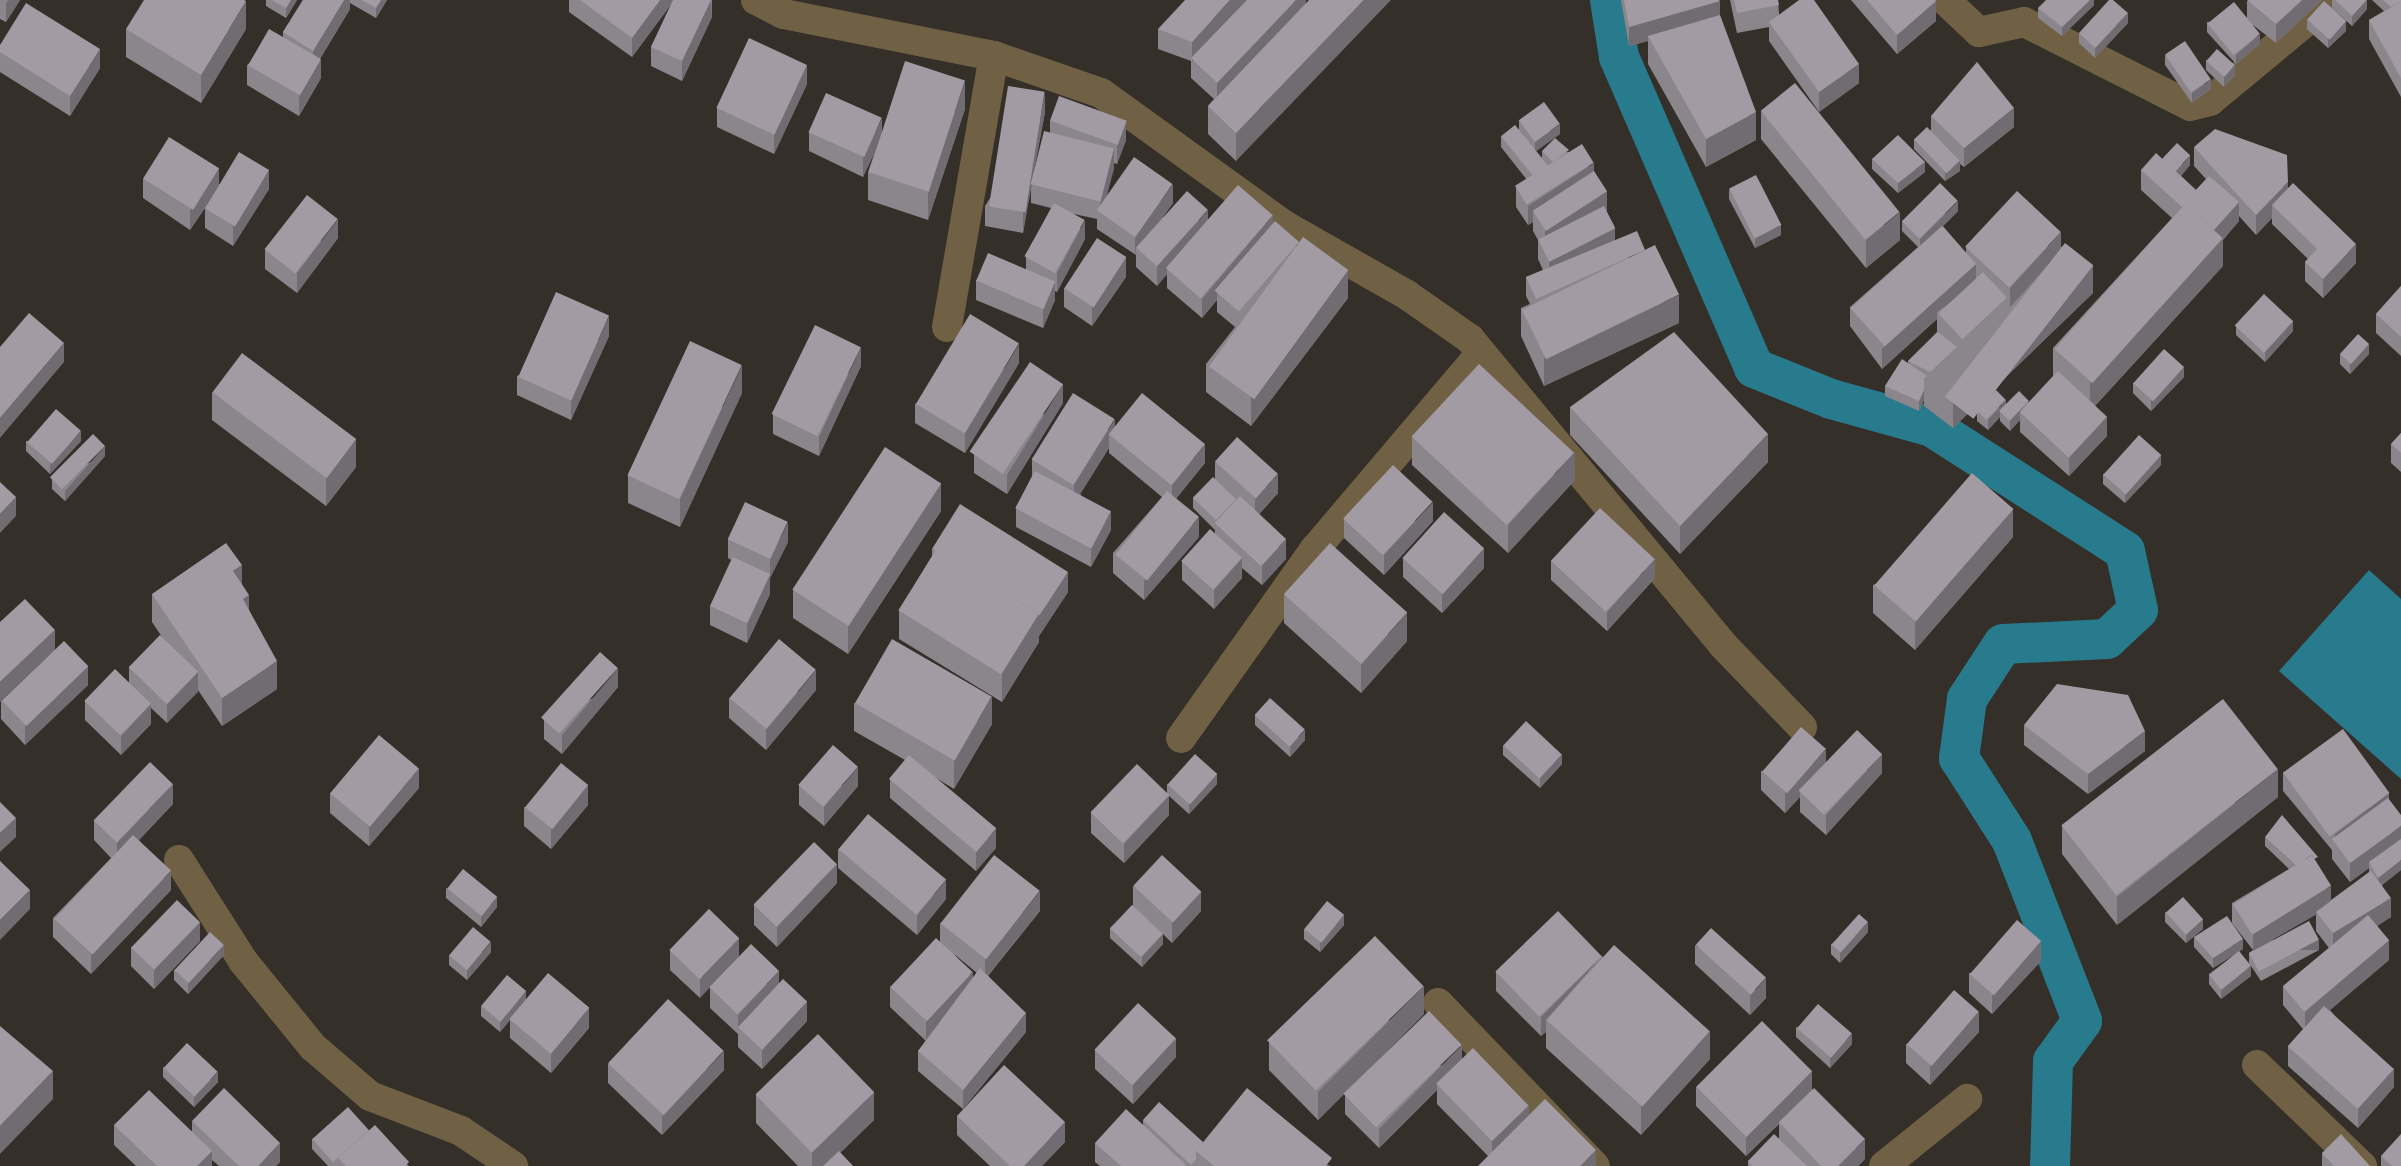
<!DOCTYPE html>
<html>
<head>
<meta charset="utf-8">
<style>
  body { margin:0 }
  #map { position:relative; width:2401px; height:1166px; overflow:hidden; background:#342f28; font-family:"Roboto Condensed",sans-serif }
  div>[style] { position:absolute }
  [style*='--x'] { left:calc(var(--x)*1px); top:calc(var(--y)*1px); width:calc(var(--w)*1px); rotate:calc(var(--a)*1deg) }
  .water>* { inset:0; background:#287a8d }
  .canal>* { height:40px; margin:-20px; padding:0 20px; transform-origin:20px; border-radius:20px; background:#287a8d }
  .minor>* { height:30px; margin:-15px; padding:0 15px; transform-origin:15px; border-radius:15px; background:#706044 }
  .wall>* { inset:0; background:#8b858c }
  .shaded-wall>* { inset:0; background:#716c72; transform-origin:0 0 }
  .building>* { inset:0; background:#a29ba3; transform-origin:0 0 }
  span { translate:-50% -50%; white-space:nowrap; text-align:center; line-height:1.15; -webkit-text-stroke:10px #1a1714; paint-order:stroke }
</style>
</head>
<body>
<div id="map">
  <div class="water">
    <div style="clip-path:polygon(2369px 570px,2401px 599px,2401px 779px,2279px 671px)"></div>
  </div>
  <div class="canal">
    <div style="--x:1610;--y:0;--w:58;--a:81"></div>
    <div style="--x:1619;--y:57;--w:339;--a:66.5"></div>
    <div style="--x:1754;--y:368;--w:83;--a:21.9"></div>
    <div style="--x:1831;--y:399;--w:105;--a:15.5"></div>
    <div style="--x:1932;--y:427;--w:229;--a:32.7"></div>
    <div style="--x:2125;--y:551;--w:60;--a:77.6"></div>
    <div style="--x:2138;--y:610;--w:42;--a:136.9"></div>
    <div style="--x:2107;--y:639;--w:104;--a:177.2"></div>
    <div style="--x:2003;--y:644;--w:66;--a:123.2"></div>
    <div style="--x:1967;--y:699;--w:60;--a:97.7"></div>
    <div style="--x:1959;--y:758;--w:98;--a:57.4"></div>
    <div style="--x:2012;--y:841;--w:193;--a:68.7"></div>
    <div style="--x:2082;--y:1021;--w:49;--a:125.9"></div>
    <div style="--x:2053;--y:1061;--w:105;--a:91.6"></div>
  </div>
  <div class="minor">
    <div style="--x:756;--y:0;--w:31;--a:27"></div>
    <div style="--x:784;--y:14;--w:214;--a:11.3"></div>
    <div style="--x:994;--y:56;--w:113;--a:19.1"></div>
    <div style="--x:1101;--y:93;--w:226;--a:35.8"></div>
    <div style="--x:1284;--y:225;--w:142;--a:29.6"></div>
    <div style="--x:1407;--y:295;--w:77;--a:34.9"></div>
    <div style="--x:1470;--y:339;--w:397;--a:50.4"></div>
    <div style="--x:1723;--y:645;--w:114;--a:46.1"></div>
    <div style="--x:1945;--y:0;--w:47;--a:43.3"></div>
    <div style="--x:1979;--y:32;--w:46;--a:-12.5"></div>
    <div style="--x:2024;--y:22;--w:186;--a:26.8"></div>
    <div style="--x:2190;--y:106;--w:21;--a:-14"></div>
    <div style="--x:2210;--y:101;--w:158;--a:-39.6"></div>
    <div style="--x:947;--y:327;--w:275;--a:-80.2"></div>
    <div style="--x:1181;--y:738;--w:232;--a:-54.7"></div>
    <div style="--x:1315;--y:549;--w:257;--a:-49.7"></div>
    <div style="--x:179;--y:860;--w:120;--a:57.6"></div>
    <div style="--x:243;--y:961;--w:111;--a:50.9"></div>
    <div style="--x:313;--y:1047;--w:75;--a:40.7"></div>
    <div style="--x:370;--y:1096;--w:97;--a:21"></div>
    <div style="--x:461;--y:1131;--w:63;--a:33.9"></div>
    <div style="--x:1438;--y:1003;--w:226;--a:46.1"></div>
    <div style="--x:2257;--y:1065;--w:146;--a:43.9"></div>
    <div style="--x:1884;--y:1166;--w:107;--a:-38.9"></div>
  </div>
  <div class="wall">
    <div style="clip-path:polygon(0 0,20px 0,6px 22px,0 19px)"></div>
    <div style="clip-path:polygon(266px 0,297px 0,286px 18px,266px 6px)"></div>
    <div style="clip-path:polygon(303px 0,387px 0,376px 18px,350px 3px,350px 9px,320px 59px,321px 78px,299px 116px,247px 85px,247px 65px,283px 37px,283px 32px)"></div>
    <div style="clip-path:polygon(569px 0,712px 0,712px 17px,682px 81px,651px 66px,651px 47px,672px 3px,632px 57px,569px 12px)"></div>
    <div style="clip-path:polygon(1306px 0,1236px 161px,1208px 134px,1208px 106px,1214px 99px,1191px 78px,1191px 61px,1158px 49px,1158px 29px)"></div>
    <div style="clip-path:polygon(1621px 0,1719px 0,1720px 16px,1756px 140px,1706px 167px,1648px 64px,1648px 41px,1629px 46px)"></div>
    <div style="clip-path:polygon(1730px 0,1778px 0,1779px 14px,1859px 83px,1819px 112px,1769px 41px,1769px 27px,1737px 33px)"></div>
    <div style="clip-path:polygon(1851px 0,1935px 0,1936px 21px,1897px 54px)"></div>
    <div style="clip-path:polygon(2094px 0,2094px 5px,2062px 36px,2038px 18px,2038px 8px)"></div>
    <div style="clip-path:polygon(2322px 0,2276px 43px,2253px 25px,2260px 44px,2236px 64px,2207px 32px,2207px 22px,2247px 18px,2247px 1px)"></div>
    <div style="clip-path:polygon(2332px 0,2367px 0,2367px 9px,2352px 26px,2332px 8px)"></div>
    <div style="clip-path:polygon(2372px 0,2401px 0,2401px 97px,2369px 39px,2369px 20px,2384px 11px)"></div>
    <div style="clip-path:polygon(2307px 19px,2346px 31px,2328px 48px,2307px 29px)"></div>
    <div style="clip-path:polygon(2128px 23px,2095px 58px,2079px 43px,2079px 33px)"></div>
    <div style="clip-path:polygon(126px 29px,246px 29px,201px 103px,126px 57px)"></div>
    <div style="clip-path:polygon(0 45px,100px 68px,70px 116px,0 72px)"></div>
    <div style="clip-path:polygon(2165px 55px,2211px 89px,2192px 103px,2165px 65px)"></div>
    <div style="clip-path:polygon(2206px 60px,2235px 75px,2224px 87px,2206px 70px)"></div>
    <div style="clip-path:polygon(807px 84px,774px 154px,717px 127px,717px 108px)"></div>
    <div style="clip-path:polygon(965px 109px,928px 220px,868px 200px,868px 172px,875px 151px,863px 177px,809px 151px,809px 132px,882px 132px)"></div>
    <div style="clip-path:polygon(1761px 111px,1900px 240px,1866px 268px,1761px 139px)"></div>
    <div style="clip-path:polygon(1045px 112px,1033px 176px,1050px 133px,1050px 120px,1126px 140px,1117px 164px,1114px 163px,1107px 195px,1173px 203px,1163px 217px,1208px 221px,1273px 224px,1348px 298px,1251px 426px,1206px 392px,1206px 364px,1235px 327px,1217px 312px,1217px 300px,1202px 318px,1167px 288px,1167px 274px,1157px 286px,1136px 267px,1136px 255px,1097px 229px,1097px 219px,1074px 214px,1085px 239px,1057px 292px,1055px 291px,1055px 300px,1043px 328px,976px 300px,976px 280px,1026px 269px,1026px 257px,1051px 208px,1031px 203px,1031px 186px,1023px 233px,985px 226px,985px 206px)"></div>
    <div style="clip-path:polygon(1931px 116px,2014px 127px,1964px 167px,1960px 164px,1960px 171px,1945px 181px,1914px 149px,1914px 139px,1931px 130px)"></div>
    <div style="clip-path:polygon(1519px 120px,1560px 134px,1536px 151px,1542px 158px,1542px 151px,1569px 152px,1594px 171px,1615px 240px,1679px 323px,1544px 386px,1521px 336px,1521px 308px,1530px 304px,1526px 296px,1526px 277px,1543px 270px,1538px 259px,1538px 240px,1533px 231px,1533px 222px,1528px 225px,1516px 207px,1516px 187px,1527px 180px,1501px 147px,1501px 137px,1519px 129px)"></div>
    <div style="clip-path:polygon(2194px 147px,2288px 189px,2356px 263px,2323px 298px,2305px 281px,2305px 262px,2308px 259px,2272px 224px,2272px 218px,2256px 235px,2239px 216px,2239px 221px,2223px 240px,2223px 266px,2095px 406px,2107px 436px,2069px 476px,2020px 432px,2020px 420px,2010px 431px,2000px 421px,2000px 417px,1988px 430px,1977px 421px,1977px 411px,2029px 402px,2053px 376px,2053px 348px,2172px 218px,2141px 190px,2141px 170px,2162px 159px,2190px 165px,2181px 176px,2196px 190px,2206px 179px,2194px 166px)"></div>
    <div style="clip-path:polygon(1872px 159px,1925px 172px,1898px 193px,1872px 169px)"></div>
    <div style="clip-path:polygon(143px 179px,219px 184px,269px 189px,233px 246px,205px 228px,205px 208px,190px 230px,143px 198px)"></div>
    <div style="clip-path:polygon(1729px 189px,1781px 235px,1755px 248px,1729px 199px)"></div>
    <div style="clip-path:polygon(1958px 211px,1943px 226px,1966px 253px,1966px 247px,2061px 246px,2093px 293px,1953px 428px,1924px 406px,1924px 400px,1919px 411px,1885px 396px,1885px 386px,1908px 363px,1908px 361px,1937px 332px,1937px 319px,1882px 369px,1850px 326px,1850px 307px,1918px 247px,1902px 231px,1902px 221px)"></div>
    <div style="clip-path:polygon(338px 238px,297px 293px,265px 269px,265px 250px)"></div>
    <div style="clip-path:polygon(1126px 277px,1092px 326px,1064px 307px,1064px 288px)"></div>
    <div style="clip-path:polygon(2401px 286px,2401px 356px,2376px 333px,2376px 314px)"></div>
    <div style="clip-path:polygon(2236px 326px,2293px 331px,2265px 362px,2236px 335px)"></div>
    <div style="clip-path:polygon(609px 336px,571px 420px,517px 395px,517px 376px)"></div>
    <div style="clip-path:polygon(2340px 354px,2369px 354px,2350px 374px,2340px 364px)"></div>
    <div style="clip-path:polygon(1019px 363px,965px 453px,915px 423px,915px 404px)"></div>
    <div style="clip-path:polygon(861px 366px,819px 456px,773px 434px,773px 415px)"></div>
    <div style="clip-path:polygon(2184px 377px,2151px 411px,2133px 393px,2133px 383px)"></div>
    <div style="clip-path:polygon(212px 392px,356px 467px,326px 506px,212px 420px)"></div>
    <div style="clip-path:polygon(742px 393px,680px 527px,628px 503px,628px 475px)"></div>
    <div style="clip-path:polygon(1063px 403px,1007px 494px,974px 473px,974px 454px)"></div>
    <div style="clip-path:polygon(1570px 407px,1768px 462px,1680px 554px,1570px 435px)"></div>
    <div style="clip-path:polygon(1115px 427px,1205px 463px,1176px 498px,1199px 537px,1144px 600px,1113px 573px,1113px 553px,1162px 497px,1109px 453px,1109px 448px,1080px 494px,1111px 530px,1091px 567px,1016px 527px,1016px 508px,1032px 476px,1032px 459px)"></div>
    <div style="clip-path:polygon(2401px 433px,2401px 472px,2391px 463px,2391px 444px)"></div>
    <div style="clip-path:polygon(1412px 437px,1575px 480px,1508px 553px,1412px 465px)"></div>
    <div style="clip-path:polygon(26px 441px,81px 441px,50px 474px,26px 451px)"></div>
    <div style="clip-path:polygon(105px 456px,65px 501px,52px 489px,52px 479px)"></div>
    <div style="clip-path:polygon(1215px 462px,1278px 493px,1259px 514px,1286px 559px,1262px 585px,1242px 568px,1242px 578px,1214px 609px,1182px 580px,1182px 561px,1215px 534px,1215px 530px,1193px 508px,1193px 498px,1215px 479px)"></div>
    <div style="clip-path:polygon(2161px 465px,2125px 503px,2103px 484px,2103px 474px)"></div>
    <div style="clip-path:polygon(941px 511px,848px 654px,793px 618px,793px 590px)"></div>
    <div style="clip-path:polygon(1344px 519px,1433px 521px,1384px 575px,1344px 538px)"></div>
    <div style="clip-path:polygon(2013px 537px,1915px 650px,1873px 613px,1873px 585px)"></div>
    <div style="clip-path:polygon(728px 539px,788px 542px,770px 578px,770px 594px,747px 643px,710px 625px,710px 606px,731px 560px,728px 558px)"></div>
    <div style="clip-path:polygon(932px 549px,1068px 592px,1039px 636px,1039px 642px,1002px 702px,899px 639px,899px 611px,932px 556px)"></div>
    <div style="clip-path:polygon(1403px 558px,1484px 568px,1442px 613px,1403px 577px)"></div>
    <div style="clip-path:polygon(1551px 561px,1655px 578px,1607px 631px,1551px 580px)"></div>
    <div style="clip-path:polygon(242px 584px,249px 610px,277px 689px,222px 726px,198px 690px,167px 723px,151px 708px,151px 724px,121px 755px,85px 720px,85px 701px,129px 683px,129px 667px,162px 637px,152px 622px,152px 594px)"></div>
    <div style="clip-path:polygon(1284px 595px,1407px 641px,1361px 693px,1284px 623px)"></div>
    <div style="clip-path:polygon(55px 650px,88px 685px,25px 745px,1px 719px,1px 701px)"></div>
    <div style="clip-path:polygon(618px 687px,562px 754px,544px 739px,544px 720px)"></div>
    <div style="clip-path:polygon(816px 690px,766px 750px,729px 718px,729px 698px)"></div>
    <div style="clip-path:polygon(854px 703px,992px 724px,954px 789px,936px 778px,996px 848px,976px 871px,890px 798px,890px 779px,905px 760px,854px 731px)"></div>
    <div style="clip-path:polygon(1255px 715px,1305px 740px,1290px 757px,1255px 725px)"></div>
    <div style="clip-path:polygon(2024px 725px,2145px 751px,2088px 794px,2024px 745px)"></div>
    <div style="clip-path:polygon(1503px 745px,1562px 764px,1540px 788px,1503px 755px)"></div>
    <div style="clip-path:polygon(1826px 764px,1882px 773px,1826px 835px,1800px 812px,1800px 797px,1785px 813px,1761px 790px,1761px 771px)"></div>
    <div style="clip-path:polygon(2283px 772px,2389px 800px,2401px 870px,2382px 885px,2391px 917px,2377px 926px,2389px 960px,2330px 1010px,2394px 1087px,2358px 1128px,2288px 1066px,2288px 1046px,2303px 1029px,2283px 1005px,2283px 986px,2329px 948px,2316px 931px,2316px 914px,2263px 945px,2319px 950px,2261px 981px,2249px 963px,2249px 953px,2253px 950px,2232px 923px,2232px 903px,2289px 869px,2265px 846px,2265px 837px,2318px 866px,2331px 900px,2369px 872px,2369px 868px,2350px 882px,2332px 859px,2332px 850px,2283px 791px)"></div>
    <div style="clip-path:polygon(1167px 784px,1217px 784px,1189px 814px,1169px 796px,1169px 815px,1124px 863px,1091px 833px,1091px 813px,1167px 793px)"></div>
    <div style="clip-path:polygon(799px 786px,858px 786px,824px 826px,799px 805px)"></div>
    <div style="clip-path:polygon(419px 788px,369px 846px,330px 813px,330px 793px)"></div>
    <div style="clip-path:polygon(2278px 797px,2117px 925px,2062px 854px,2062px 826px)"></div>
    <div style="clip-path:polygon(173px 804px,139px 840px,171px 890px,91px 974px,53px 937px,53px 918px,111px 858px,94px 840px,94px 821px)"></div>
    <div style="clip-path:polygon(588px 805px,551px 849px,524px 826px,524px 807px)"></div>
    <div style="clip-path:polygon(838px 849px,946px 899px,917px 935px,838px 868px)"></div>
    <div style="clip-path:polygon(837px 883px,777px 947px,754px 925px,754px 905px)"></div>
    <div style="clip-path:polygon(1133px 886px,1201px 911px,1172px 943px,1163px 934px,1163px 944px,1142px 967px,1110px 938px,1110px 928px,1133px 905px)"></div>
    <div style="clip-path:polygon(446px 888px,497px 907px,481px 927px,446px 898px)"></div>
    <div style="clip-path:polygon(709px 909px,700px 998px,670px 970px,670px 950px)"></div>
    <div style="clip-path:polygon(evenodd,1040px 911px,988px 976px,1026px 1032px,963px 1109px,918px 1071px,918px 1051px,926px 1041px,890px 1007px,890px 987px,940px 941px,940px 923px,1040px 911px,954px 954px,977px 973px,973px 978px,954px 954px)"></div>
    <div style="clip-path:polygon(2165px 912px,2203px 929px,2186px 943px,2165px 922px)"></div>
    <div style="clip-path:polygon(1344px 925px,1320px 952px,1304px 939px,1304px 929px)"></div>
    <div style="clip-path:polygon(1868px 932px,1840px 963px,1831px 954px,1831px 944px)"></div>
    <div style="clip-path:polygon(2194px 937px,2243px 949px,2239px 951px,2251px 976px,2221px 999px,2209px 984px,2209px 974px,2237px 953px,2213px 968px,2194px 947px)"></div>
    <div style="clip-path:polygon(200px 941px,154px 989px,131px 966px,131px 947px)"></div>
    <div style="clip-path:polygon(1695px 945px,1766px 998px,1750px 1015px,1695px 964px)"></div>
    <div style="clip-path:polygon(491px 952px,467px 980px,449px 965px,449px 955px)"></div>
    <div style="clip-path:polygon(224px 955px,188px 994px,174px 980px,174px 970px)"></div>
    <div style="clip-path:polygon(1602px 956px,1710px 1059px,1641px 1135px,1546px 1048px,1546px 1032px,1541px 1036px,1496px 991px,1496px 972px)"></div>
    <div style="clip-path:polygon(2041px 961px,1992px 1014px,1969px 993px,1969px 973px)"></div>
    <div style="clip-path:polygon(779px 983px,807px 1021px,762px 1069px,738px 1047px,738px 1034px,710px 1008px,710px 988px)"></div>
    <div style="clip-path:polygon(526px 999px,589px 1028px,551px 1073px,510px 1038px,510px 1020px,500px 1032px,481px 1016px,481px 1006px)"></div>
    <div style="clip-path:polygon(1424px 1014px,1318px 1120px,1269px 1070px,1269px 1042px)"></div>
    <div style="clip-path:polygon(1796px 1027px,1852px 1044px,1830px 1068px,1796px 1037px)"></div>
    <div style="clip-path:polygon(1979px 1032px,1930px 1085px,1906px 1063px,1906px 1044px)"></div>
    <div style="clip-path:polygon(1095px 1050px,1176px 1057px,1133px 1104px,1095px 1069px)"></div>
    <div style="clip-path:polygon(1462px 1059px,1529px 1115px,1596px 1166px,1488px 1156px,1437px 1104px,1437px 1090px,1379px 1148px,1345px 1114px,1345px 1095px)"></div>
    <div style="clip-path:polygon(608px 1064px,724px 1070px,662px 1135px,608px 1083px)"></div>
    <div style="clip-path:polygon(163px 1067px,218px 1082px,194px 1107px,163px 1077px)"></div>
    <div style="clip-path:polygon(1696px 1087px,1812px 1090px,1865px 1159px,1858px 1166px,1748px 1166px,1748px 1161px,1779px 1138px,1779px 1124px,1746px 1156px,1696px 1106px)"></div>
    <div style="clip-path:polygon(756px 1095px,874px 1120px,840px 1153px,853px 1166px,798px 1166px,756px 1123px)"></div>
    <div style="clip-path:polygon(957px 1116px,1065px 1142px,1042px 1166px,990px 1166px,957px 1135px)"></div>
    <div style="clip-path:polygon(1143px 1120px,1203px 1142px,1332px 1166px,1100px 1166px,1095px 1162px,1095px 1143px,1143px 1125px)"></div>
    <div style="clip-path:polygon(192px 1121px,280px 1162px,276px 1166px,219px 1166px,212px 1160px,212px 1166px,136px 1166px,114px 1145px,114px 1125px,192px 1131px)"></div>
    <div style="clip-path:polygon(369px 1130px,409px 1166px,328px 1166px,312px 1149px,312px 1139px)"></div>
    <div style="clip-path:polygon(2322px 1153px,2370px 1166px,2322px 1166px)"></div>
    <div style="clip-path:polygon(2381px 1156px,2401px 1166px,2381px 1166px)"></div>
  </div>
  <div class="shaded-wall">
    <div style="clip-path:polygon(8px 0,20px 0,6px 22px,6px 3px)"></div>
    <div style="clip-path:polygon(291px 0,297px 0,286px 18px,286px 8px)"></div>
    <div style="clip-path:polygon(344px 0,350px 0,350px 9px,313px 70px,313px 51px)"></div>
    <div style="clip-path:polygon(381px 0,387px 0,376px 18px,376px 8px)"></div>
    <div style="clip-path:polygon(660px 0,673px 0,673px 2px,632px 57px,632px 38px)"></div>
    <div style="clip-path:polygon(711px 0,712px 17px,682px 81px,682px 61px)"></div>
    <div style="clip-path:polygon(1230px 0,1248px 0,1192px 62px,1192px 42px)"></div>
    <div style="clip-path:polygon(1296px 0,1306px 0,1306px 9px,1217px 102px,1217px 83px)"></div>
    <div style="clip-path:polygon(1364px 0,1391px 0,1236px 161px,1236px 133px)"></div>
    <div style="clip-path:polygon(2090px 0,2094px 0,2094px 5px,2062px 36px,2062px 27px)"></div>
    <div style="clip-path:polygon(2302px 0,2322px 0,2276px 43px,2276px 24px)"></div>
    <div style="clip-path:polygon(2367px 0,2367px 9px,2352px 26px,2352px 16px)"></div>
    <div style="clip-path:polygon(246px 1px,246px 29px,201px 103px,201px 75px)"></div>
    <div style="clip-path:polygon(1720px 1px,1720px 21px,1648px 36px,1648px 41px,1629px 46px,1629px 27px)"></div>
    <div style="clip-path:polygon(1936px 1px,1936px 21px,1897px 54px,1897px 35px)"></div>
    <div style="clip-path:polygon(2128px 13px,2128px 23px,2095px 58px,2095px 48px)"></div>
    <div style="clip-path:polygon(2346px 21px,2346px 31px,2328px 48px,2328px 38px)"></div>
    <div style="clip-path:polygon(2260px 34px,2260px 44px,2236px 64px,2236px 55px)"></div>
    <div style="clip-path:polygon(100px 49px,100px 68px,70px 116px,70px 96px)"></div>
    <div style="clip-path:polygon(321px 59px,321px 78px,299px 116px,299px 96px)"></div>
    <div style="clip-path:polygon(1859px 64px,1859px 83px,1819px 112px,1819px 92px)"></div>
    <div style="clip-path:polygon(807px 65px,807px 84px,774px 154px,774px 134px)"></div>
    <div style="clip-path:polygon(2235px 65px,2235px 75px,2224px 87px,2224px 77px)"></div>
    <div style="clip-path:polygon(2211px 79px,2211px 89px,2192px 103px,2192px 93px)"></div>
    <div style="clip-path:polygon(965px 81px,965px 109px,928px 220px,928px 192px)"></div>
    <div style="clip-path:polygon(1045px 92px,1045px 112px,1023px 233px,1023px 213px)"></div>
    <div style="clip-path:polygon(2014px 108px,2014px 127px,1964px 167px,1964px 148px)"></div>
    <div style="clip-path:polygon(1756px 112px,1756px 140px,1706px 167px,1706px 139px)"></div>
    <div style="clip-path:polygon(882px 118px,882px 137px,863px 177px,863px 158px)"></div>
    <div style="clip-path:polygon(1126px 121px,1126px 140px,1117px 164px,1117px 145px)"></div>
    <div style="clip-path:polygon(1560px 124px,1560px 134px,1535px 152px,1535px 142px)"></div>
    <div style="clip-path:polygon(1114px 149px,1114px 169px,1102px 213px,1100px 212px,1100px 201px)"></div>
    <div style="clip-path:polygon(2190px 155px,2190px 165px,2176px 182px,2176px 172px)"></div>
    <div style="clip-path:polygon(1960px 161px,1960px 171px,1945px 181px,1945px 171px)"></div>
    <div style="clip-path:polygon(1925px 162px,1925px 172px,1898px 193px,1898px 183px)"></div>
    <div style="clip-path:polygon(1594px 163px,1594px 182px,1533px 212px,1533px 222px,1528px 225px,1528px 206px)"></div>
    <div style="clip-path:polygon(219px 168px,219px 187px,190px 230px,190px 211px)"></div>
    <div style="clip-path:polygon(269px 170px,269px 189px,233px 246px,233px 226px)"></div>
    <div style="clip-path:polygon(2288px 182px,2288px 202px,2272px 205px,2272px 218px,2256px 235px,2256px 215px)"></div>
    <div style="clip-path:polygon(1173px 184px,1173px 203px,1139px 250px,1136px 247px,1135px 256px,1135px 236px)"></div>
    <div style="clip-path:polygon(1607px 191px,1607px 211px,1545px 251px,1545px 231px)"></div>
    <div style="clip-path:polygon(1958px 201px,1958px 211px,1920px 249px,1920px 239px)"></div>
    <div style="clip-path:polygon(2239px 202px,2239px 221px,2223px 240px,2223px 266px,2090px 411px,2090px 383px,2211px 233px)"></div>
    <div style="clip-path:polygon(1208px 210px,1208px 229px,1167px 269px,1167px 274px,1157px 286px,1157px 266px)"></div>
    <div style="clip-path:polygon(1900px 212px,1900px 240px,1866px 268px,1866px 240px)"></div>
    <div style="clip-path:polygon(1273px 215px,1273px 234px,1217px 293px,1217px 300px,1202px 318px,1202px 299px)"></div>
    <div style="clip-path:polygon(338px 219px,338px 238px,297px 293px,297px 273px)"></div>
    <div style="clip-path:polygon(1085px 220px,1085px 239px,1057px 292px,1057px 273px)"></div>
    <div style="clip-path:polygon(1781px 225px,1781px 235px,1755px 248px,1755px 238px)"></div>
    <div style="clip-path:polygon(1615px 228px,1615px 247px,1549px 281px,1549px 261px)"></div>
    <div style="clip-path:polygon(2061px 232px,2061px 251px,2010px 307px,2010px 288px)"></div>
    <div style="clip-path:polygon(2356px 244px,2356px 263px,2323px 298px,2323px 279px)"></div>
    <div style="clip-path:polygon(1126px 257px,1126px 277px,1092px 326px,1092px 307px)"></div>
    <div style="clip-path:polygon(1976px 264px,1976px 283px,1937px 312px,1937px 319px,1882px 369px,1882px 349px)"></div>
    <div style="clip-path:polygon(2093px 265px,2093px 293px,1953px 428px,1953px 400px)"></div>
    <div style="clip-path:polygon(1348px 270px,1348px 298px,1251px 426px,1251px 398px)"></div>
    <div style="clip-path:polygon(1055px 281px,1055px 300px,1043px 328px,1043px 308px)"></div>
    <div style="clip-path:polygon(1679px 295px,1679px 323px,1544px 386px,1544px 358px)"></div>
    <div style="clip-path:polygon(609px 316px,609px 336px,571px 420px,571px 401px)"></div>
    <div style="clip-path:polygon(2293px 321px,2293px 331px,2265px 362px,2265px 352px)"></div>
    <div style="clip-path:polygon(64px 343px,64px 362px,0 438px,0 418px)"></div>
    <div style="clip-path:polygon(1019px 344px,1019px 363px,965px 453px,965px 433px)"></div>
    <div style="clip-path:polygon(2369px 344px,2369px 354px,2350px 374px,2350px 364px)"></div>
    <div style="clip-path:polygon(861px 347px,861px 366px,819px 456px,819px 437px)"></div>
    <div style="clip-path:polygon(742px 365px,742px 393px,680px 527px,680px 499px)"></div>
    <div style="clip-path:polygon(2184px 367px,2184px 377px,2151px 411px,2151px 401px)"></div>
    <div style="clip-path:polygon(1063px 384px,1063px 403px,1007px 494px,1007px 475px)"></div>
    <div style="clip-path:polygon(1924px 390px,1924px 400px,1919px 411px,1919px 401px)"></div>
    <div style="clip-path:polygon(2006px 400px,2006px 410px,2000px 411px,2000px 417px,1988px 430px,1988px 420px)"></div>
    <div style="clip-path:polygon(2029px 401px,2020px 412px,2020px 420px,2010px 431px,2010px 421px)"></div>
    <div style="clip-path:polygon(2107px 416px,2107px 436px,2069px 476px,2069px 457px)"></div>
    <div style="clip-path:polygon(1115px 419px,1115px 438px,1109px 434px,1109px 448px,1074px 504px,1074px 485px)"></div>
    <div style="clip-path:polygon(81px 431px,81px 441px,50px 474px,50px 464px)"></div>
    <div style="clip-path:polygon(1768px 434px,1768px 462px,1680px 554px,1680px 526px)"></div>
    <div style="clip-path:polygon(356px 439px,356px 467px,326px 506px,326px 478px)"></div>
    <div style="clip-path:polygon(1205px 444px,1205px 463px,1172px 504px,1172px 485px)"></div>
    <div style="clip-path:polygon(105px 446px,105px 456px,65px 501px,65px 491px)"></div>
    <div style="clip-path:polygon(1575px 452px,1575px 480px,1508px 553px,1508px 525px)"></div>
    <div style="clip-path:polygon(2161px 455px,2161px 465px,2125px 503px,2125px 493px)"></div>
    <div style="clip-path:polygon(1278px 474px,1278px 493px,1255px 519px,1255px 499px)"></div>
    <div style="clip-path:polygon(941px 483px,941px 511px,848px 654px,848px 626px)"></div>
    <div style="clip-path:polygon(16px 497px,16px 516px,0 533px,0 514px)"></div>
    <div style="clip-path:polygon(1433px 502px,1433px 521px,1384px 575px,1384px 555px)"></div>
    <div style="clip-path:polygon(2013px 509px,2013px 537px,1915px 650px,1915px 622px)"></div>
    <div style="clip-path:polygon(1111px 511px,1111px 530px,1091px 567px,1091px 548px)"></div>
    <div style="clip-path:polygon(1199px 517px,1199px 537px,1144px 600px,1144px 581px)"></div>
    <div style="clip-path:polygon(788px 522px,788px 542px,770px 578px,770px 559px)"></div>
    <div style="clip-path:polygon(1286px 539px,1286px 559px,1262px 585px,1262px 566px)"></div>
    <div style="clip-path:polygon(1484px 548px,1484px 568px,1442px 613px,1442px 593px)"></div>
    <div style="clip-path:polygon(1242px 558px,1242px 578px,1214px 609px,1214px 590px)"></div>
    <div style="clip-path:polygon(1655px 559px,1655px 578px,1607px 631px,1607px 612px)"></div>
    <div style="clip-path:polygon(242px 565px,242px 593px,233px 571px)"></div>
    <div style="clip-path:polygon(1068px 572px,1068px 592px,1039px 636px,1039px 642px,1002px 702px,1002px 674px,1039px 614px)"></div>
    <div style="clip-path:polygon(770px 574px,770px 594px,747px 643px,747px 623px)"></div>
    <div style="clip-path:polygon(249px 595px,249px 623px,243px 599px)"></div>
    <div style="clip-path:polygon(1407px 613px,1407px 641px,1361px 693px,1361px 665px)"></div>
    <div style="clip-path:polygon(55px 630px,55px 650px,0 702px,0 682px)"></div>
    <div style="clip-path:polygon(277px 661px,277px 689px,222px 726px,222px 698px)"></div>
    <div style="clip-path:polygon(88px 666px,88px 685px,25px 745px,25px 725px)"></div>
    <div style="clip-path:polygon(618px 668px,618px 687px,562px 754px,562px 735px)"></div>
    <div style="clip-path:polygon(816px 670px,816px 690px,766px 750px,766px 730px)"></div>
    <div style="clip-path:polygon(198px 672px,198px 692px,167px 723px,167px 704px)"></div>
    <div style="clip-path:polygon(992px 696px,992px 724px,954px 789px,954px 761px)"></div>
    <div style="clip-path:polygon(151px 704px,151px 724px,121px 755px,121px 736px)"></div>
    <div style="clip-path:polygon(1305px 730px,1305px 740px,1290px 757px,1290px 747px)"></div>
    <div style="clip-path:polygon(2145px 731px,2145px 751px,2088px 794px,2088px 774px)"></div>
    <div style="clip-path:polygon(1826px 749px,1826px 769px,1800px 792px,1800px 797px,1785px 813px,1785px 793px)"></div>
    <div style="clip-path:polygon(1562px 754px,1562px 764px,1540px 788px,1540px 778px)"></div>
    <div style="clip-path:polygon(1882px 754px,1882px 773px,1826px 835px,1826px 815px)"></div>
    <div style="clip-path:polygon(858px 767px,858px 786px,824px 826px,824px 807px)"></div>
    <div style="clip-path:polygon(419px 768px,419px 788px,369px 846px,369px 827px)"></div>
    <div style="clip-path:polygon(2278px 769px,2278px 797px,2117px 925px,2117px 897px)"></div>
    <div style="clip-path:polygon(1217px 774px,1217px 784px,1189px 814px,1189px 804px)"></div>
    <div style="clip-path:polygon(173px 784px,173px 804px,117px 863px,117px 843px)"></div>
    <div style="clip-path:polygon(588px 785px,588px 805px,551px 849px,551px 829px)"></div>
    <div style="clip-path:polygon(2389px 793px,2389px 812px,2335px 844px,2335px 834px)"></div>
    <div style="clip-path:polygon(1169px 795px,1169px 815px,1124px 863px,1124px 844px)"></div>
    <div style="clip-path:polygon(16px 818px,16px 837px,0 852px,0 833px)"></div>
    <div style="clip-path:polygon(2401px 826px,2401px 845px,2369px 862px,2369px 868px,2350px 882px,2350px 863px)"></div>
    <div style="clip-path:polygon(996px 829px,996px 848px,976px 871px,976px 851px)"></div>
    <div style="clip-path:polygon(2401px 860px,2401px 870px,2378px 887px,2378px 878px)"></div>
    <div style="clip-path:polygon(837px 864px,837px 883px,777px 947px,777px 927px)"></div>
    <div style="clip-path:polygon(171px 871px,171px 890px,91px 974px,91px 954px)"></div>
    <div style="clip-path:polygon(946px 880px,946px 899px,917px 935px,917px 915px)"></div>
    <div style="clip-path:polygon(2331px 886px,2331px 906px,2253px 951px,2253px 931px)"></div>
    <div style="clip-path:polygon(30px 890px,30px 909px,0 940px,0 920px)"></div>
    <div style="clip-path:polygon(1040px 891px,1040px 911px,985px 979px,985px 960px)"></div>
    <div style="clip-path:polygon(1201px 892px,1201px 911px,1172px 943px,1172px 923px)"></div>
    <div style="clip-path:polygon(497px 897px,497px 907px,481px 927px,481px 917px)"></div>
    <div style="clip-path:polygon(2391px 898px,2391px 917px,2333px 952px,2333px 933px)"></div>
    <div style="clip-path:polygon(1344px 915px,1344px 925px,1320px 952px,1320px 942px)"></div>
    <div style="clip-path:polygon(2203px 919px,2203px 929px,2186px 943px,2186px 933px)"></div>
    <div style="clip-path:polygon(200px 922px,200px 941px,154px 989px,154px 969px)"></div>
    <div style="clip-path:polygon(1868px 922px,1868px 932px,1840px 963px,1840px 953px)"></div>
    <div style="clip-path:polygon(1163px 934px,1163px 944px,1142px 967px,1142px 957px)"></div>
    <div style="clip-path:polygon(739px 938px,739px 957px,700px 998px,700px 979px)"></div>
    <div style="clip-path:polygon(2243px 939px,2243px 949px,2213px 968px,2213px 958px)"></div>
    <div style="left:2319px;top:940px;width:10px;height:66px;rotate:90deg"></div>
    <div style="clip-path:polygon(2389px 940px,2389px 960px,2305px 1031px,2305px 1012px)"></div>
    <div style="clip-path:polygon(2041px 941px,2041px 961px,1992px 1014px,1992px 995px)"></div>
    <div style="clip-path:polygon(491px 942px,491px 952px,467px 980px,467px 970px)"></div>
    <div style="clip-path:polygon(224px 945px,224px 955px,188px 994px,188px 984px)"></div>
    <div style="clip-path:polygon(1602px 956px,1546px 1020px,1546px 1032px,1541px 1036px,1541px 1017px)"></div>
    <div style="clip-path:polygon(2251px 966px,2251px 976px,2221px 999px,2221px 989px)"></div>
    <div style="clip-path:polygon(779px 971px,779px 990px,738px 1027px,738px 1015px)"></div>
    <div style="clip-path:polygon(973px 972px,973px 991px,926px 1041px,926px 1022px)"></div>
    <div style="clip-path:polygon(1766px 978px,1766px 998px,1750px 1015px,1750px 996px)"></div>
    <div style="clip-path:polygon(1424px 986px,1424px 1014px,1318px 1120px,1318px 1092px)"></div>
    <div style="clip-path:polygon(526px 991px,526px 1001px,500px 1032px,500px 1022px)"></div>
    <div style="clip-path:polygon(807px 1001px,807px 1021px,762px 1069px,762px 1050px)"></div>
    <div style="clip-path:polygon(589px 1008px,589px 1028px,551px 1073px,551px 1054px)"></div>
    <div style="clip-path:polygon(1979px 1012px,1979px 1032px,1930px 1085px,1930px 1066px)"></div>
    <div style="clip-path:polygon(1026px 1013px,1026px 1032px,963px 1109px,963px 1090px)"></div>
    <div style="clip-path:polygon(1710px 1031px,1710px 1059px,1641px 1135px,1641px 1107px)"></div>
    <div style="clip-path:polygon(1852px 1034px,1852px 1044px,1830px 1068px,1830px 1058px)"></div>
    <div style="clip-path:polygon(1176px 1038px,1176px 1057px,1133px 1104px,1133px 1084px)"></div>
    <div style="clip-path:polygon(1462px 1045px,1462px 1064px,1437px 1084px,1437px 1090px,1379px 1148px,1379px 1129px)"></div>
    <div style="clip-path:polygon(724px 1051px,724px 1070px,662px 1135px,662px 1116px)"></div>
    <div style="clip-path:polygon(2394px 1068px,2394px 1087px,2358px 1128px,2358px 1108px)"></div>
    <div style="clip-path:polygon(53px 1071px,53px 1099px,0 1154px,0 1126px)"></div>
    <div style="clip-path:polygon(1812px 1071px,1812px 1090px,1746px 1156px,1746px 1137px)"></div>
    <div style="clip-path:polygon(218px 1072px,218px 1082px,194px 1107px,194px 1097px)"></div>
    <div style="clip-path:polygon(874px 1092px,874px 1120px,826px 1166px,812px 1166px,812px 1152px)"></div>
    <div style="clip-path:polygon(1529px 1105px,1529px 1124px,1492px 1160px,1492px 1141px)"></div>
    <div style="clip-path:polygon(1065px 1122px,1065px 1142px,1042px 1166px,1024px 1166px)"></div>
    <div style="clip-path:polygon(1865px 1139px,1865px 1159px,1858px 1166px,1838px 1166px)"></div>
    <div style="clip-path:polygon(280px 1143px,280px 1162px,276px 1166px,258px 1166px)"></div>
    <div style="clip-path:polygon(1596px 1150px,1596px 1166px,1580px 1166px)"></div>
    <div style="clip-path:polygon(212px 1151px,212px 1166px,197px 1166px)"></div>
  </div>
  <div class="building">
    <div style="clip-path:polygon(144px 0,244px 0,246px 1px,201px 75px,126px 29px)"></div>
    <div style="clip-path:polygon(272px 0,291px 0,286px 8px)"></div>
    <div style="clip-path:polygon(303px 0,344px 0,313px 51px,283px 32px)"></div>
    <div style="clip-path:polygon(362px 0,381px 0,376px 8px)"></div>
    <div style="clip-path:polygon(580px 0,660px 0,632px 38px)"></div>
    <div style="clip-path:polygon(673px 0,711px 0,682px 61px,651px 47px)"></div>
    <div style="clip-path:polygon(1185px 0,1230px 0,1192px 42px,1158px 29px)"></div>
    <div style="clip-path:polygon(1247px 0,1296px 0,1217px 83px,1191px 58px)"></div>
    <div style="clip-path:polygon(1309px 0,1364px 0,1236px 133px,1208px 106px)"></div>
    <div style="clip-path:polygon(1624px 0,1719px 0,1720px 1px,1629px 27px)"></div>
    <div style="clip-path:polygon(1734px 0,1778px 0,1779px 5px,1737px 13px)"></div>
    <div style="clip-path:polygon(1799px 0,1814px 0,1859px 64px,1819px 92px,1769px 22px)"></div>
    <div style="clip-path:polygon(1867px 0,1935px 0,1936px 1px,1897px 35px)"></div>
    <div style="clip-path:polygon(2046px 0,2090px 0,2062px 27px,2038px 8px)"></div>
    <div style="clip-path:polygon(2109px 0,2113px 0,2128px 13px,2095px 48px,2079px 33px)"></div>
    <div style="clip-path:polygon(2247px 0,2302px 0,2276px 24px)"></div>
    <div style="clip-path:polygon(2335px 0,2366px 0,2352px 16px)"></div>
    <div style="clip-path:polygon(2383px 0,2401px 0,2401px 2px,2391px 7px)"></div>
    <div style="left:2324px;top:1px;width:30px;height:25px;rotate:42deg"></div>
    <div style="left:2234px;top:2px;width:41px;height:34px;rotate:51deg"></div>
    <div style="clip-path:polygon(2401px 2px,2401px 78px,2369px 20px)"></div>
    <div style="clip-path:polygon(26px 3px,100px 49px,70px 96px,0 52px,0 45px)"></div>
    <div style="clip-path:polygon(1720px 15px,1756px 112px,1706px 139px,1648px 36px)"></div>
    <div style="left:269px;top:29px;width:60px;height:42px;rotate:30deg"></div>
    <div style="left:749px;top:38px;width:64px;height:77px;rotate:25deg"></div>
    <div style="left:2185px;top:41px;width:46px;height:24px;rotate:56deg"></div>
    <div style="left:2217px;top:49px;width:24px;height:16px;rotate:42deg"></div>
    <div style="left:905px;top:61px;width:63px;height:117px;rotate:18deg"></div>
    <div style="clip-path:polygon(1977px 62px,2014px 108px,1964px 148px,1931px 116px)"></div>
    <div style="left:1795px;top:83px;width:166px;height:44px;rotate:51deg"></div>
    <div style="left:1008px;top:86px;width:37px;height:122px;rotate:9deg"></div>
    <div style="left:826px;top:93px;width:61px;height:43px;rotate:24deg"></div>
    <div style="left:1059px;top:96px;width:72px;height:26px;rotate:20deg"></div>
    <div style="left:1544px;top:102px;width:27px;height:31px;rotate:54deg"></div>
    <div style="left:1515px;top:125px;width:53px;height:18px;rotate:51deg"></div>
    <div style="left:1927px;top:127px;width:47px;height:18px;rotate:46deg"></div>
    <div style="clip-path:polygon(2215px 129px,2287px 155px,2288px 182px,2256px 215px,2194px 147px)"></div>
    <div style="left:1044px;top:131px;width:72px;height:55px;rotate:14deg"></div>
    <div style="clip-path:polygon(1898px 135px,1925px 162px,1898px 183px,1872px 159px)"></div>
    <div style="left:169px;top:137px;width:59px;height:49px;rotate:32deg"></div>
    <div style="clip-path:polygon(1555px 138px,1569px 150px,1553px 162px,1542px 151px)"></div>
    <div style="left:2177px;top:143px;width:18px;height:22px;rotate:43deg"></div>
    <div style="left:1582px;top:144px;width:22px;height:79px;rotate:58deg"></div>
    <div style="left:239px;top:152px;width:35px;height:66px;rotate:31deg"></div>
    <div style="clip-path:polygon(2156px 153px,2196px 190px,2209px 176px,2239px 202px,2214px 230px,2185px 204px,2182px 207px,2141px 170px)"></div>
    <div style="left:1134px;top:157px;width:47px;height:65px;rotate:35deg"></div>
    <div style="left:1594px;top:171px;width:24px;height:73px;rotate:57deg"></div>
    <div style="left:1756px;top:175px;width:56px;height:30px;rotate:63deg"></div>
    <div style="left:1940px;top:183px;width:25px;height:54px;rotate:45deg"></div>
    <div style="clip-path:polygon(2293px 183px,2356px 244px,2323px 279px,2305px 262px,2317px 249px,2272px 205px)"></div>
    <div style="left:1238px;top:185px;width:46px;height:110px;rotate:41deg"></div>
    <div style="left:1187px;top:191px;width:28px;height:76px;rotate:42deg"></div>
    <div style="left:2017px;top:191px;width:60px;height:76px;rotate:43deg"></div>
    <div style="left:307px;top:195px;width:39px;height:69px;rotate:38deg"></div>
    <div style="left:1054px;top:203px;width:35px;height:61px;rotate:29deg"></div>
    <div style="left:2185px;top:204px;width:51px;height:195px;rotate:42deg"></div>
    <div style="left:1604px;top:206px;width:25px;height:74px;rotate:63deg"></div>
    <div style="left:1275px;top:221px;width:32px;height:92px;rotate:41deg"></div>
    <div style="left:1942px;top:226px;width:51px;height:123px;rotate:48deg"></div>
    <div style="clip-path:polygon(1637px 231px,1645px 250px,1536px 299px,1526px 277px)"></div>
    <div style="left:1303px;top:237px;width:56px;height:160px;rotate:36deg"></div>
    <div style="left:1097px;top:238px;width:35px;height:60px;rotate:33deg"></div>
    <div style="left:2065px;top:243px;width:36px;height:195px;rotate:38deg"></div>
    <div style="left:1655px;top:245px;width:55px;height:148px;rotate:64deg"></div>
    <div style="left:988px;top:253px;width:73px;height:30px;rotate:23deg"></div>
    <div style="left:1983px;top:272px;width:35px;height:61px;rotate:47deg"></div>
    <div style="clip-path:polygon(2401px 286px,2401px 337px,2376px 314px)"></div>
    <div style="left:556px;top:292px;width:58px;height:93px;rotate:24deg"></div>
    <div style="left:2264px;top:294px;width:40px;height:43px;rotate:43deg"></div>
    <div style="clip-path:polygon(29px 313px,64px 343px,0 418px,0 347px)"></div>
    <div style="left:970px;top:314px;width:57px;height:105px;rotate:31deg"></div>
    <div style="left:815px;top:325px;width:51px;height:99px;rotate:26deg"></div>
    <div style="clip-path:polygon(1674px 332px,1768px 434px,1680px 526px,1570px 407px)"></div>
    <div style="clip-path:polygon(1938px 332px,1957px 347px,1930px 372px,1908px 361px)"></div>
    <div style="left:2358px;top:334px;width:15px;height:27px;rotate:42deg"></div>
    <div style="left:690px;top:341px;width:57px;height:148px;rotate:25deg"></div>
    <div style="left:2164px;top:349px;width:27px;height:46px;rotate:42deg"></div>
    <div style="left:242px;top:353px;width:143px;height:49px;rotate:37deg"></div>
    <div style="clip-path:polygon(1902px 359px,1927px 376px,1924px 378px,1924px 390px,1919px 401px,1885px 386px)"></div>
    <div style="left:1030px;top:362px;width:40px;height:108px;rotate:34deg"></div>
    <div style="left:1479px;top:364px;width:130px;height:99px;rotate:43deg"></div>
    <div style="left:2058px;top:371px;width:67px;height:56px;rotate:43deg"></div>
    <div style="left:1996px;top:390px;width:14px;height:28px;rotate:45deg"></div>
    <div style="left:2019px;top:391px;width:14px;height:28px;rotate:45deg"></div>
    <div style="left:1073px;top:393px;width:49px;height:78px;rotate:32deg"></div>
    <div style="left:1142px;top:393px;width:81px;height:53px;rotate:39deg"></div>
    <div style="left:56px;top:409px;width:33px;height:44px;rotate:41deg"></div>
    <div style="clip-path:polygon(2401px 433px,2401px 453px,2391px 444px)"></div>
    <div style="left:93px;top:434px;width:17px;height:61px;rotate:45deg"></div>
    <div style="left:2139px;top:435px;width:30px;height:53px;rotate:42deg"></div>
    <div style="left:1237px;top:437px;width:55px;height:33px;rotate:42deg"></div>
    <div style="left:885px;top:447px;width:67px;height:170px;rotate:33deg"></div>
    <div style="left:1393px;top:465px;width:54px;height:73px;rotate:43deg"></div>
    <div style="left:1035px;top:471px;width:86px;height:42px;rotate:28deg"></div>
    <div style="left:1972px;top:473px;width:55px;height:149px;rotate:41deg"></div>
    <div style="left:1213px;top:477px;width:32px;height:29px;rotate:44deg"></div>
    <div style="clip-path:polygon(0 482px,16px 497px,0 514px)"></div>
    <div style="left:1167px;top:491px;width:41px;height:82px;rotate:39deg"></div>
    <div style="left:1240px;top:496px;width:63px;height:37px;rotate:43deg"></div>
    <div style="left:745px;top:502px;width:47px;height:41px;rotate:25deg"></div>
    <div style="clip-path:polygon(960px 504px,1068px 572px,1039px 616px,1039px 614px,932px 549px)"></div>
    <div style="left:1600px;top:508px;width:75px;height:72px;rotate:43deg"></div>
    <div style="left:1444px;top:512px;width:54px;height:62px;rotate:42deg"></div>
    <div style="left:1210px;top:529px;width:43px;height:43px;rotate:42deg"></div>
    <div style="clip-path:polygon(226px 543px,242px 565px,233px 571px,249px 595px,243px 599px,277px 661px,222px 698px,152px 594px)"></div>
    <div style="left:1330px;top:543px;width:104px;height:69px;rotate:42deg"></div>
    <div style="left:936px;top:550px;width:121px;height:71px;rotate:32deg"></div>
    <div style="left:733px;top:557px;width:41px;height:54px;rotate:25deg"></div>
    <div style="clip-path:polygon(25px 599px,55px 630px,0 682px,0 622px)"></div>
    <div style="left:160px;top:635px;width:53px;height:45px;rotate:44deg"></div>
    <div style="left:779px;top:639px;width:48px;height:77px;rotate:40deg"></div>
    <div style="left:892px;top:639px;width:115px;height:74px;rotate:30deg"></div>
    <div style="left:64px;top:641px;width:35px;height:86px;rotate:46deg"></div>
    <div style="left:600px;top:652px;width:24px;height:88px;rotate:42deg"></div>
    <div style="left:115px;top:669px;width:50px;height:44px;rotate:44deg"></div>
    <div style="clip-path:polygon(2057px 684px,2128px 695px,2145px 731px,2088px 774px,2024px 725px)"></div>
    <div style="left:1270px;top:698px;width:47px;height:23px;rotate:42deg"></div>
    <div style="left:2223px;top:699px;width:89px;height:205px;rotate:52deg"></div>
    <div style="left:1526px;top:721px;width:49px;height:33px;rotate:43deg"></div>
    <div style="left:1801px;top:727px;width:33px;height:59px;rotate:41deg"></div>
    <div style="left:2343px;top:729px;width:79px;height:74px;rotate:54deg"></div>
    <div style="left:1857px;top:730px;width:35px;height:84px;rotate:44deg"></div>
    <div style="left:379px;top:735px;width:52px;height:76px;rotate:40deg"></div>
    <div style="left:833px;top:745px;width:33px;height:53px;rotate:41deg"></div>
    <div style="left:1195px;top:754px;width:30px;height:41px;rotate:42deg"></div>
    <div style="left:909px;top:755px;width:114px;height:31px;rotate:40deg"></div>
    <div style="left:150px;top:762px;width:32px;height:81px;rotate:44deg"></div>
    <div style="left:561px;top:763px;width:35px;height:57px;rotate:39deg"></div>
    <div style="left:1137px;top:764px;width:45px;height:67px;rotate:44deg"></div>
    <div style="clip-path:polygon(2388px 798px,2401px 815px,2401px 826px,2350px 863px,2332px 839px)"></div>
    <div style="clip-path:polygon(0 802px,16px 818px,0 833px)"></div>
    <div style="left:868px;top:814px;width:102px;height:46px;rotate:40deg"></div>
    <div style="clip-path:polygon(2282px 815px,2318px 857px,2314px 859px,2312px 855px,2296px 865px,2265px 837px)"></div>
    <div style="left:133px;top:835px;width:52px;height:115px;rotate:43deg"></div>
    <div style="clip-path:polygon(2401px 839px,2401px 860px,2378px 878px,2369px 862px)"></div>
    <div style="left:814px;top:842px;width:32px;height:87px;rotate:44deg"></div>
    <div style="left:994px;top:855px;width:58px;height:87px;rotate:38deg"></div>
    <div style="left:1162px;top:855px;width:54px;height:42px;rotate:43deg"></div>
    <div style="left:2312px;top:855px;width:36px;height:93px;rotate:58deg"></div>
    <div style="clip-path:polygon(0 861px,30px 890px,0 920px)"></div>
    <div style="left:463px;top:869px;width:44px;height:25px;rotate:39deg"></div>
    <div style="clip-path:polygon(2371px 871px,2391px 898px,2333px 933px,2316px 912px)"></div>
    <div style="left:2183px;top:897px;width:30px;height:23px;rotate:48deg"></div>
    <div style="left:177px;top:900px;width:32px;height:66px;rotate:44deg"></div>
    <div style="left:1327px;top:901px;width:22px;height:36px;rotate:39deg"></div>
    <div style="left:1132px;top:905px;width:42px;height:32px;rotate:43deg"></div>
    <div style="left:709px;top:909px;width:42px;height:57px;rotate:44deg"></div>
    <div style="left:1558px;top:911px;width:63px;height:87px;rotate:46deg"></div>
    <div style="left:1859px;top:914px;width:12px;height:41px;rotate:42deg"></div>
    <div style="left:2368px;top:915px;width:33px;height:111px;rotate:50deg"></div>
    <div style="clip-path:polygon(2227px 916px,2243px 939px,2213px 958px,2194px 937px)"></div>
    <div style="left:2017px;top:920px;width:32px;height:72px;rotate:41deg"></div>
    <div style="left:2309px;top:921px;width:21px;height:68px;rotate:62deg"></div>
    <div style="left:473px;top:927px;width:23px;height:37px;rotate:40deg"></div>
    <div style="left:1711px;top:928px;width:74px;height:23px;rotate:42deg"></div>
    <div style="left:210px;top:932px;width:19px;height:52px;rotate:43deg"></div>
    <div style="left:1375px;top:936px;width:70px;height:150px;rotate:46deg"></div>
    <div style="left:936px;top:938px;width:50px;height:67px;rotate:43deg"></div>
    <div style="left:751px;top:944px;width:39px;height:60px;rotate:44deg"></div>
    <div style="left:1614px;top:945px;width:129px;height:101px;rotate:42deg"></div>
    <div style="left:2239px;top:951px;width:19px;height:38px;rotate:51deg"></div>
    <div style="clip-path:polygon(980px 968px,1026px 1013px,963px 1090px,918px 1051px)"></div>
    <div style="left:548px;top:973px;width:54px;height:60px;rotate:40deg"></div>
    <div style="left:507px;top:975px;width:25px;height:40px;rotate:40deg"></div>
    <div style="left:783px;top:979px;width:33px;height:66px;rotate:43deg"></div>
    <div style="left:1954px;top:990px;width:33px;height:72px;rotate:41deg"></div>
    <div style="left:668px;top:999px;width:76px;height:88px;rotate:43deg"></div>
    <div style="left:1138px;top:1003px;width:52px;height:64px;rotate:43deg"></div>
    <div style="left:1818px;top:1004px;width:45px;height:32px;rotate:41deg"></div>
    <div style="left:2324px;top:1006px;width:94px;height:54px;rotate:42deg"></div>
    <div style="left:1429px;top:1011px;width:47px;height:119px;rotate:46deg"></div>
    <div style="left:1762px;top:1021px;width:71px;height:93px;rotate:45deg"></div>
    <div style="clip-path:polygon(0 1026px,53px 1071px,0 1126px)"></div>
    <div style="left:818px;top:1034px;width:81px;height:87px;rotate:46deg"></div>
    <div style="left:187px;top:1043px;width:42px;height:34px;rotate:43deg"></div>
    <div style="left:1473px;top:1048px;width:80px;height:51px;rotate:46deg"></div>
    <div style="clip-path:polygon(1004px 1065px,1065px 1122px,1024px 1166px,1010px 1166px,957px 1116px)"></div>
    <div style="clip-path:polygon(224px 1088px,280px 1143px,258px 1166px,239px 1166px,192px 1121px)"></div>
    <div style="clip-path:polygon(1247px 1088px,1332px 1158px,1326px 1166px,1214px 1166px,1196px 1151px)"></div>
    <div style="clip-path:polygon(1814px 1088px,1865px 1139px,1838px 1166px,1821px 1166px,1779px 1122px)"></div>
    <div style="clip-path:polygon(149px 1090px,212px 1151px,197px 1166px,157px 1166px,114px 1125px)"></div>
    <div style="clip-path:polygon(1545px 1099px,1596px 1150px,1580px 1166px,1478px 1166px)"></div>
    <div style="clip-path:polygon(1159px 1102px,1203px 1142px,1196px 1151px,1196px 1159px,1191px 1165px,1143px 1120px)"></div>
    <div style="left:348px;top:1107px;width:31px;height:48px;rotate:48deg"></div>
    <div style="clip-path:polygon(1126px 1109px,1186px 1165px,1184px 1166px,1121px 1166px,1095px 1143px)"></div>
    <div style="clip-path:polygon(375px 1125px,409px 1162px,405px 1166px,346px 1166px,338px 1158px)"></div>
    <div style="clip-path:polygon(1774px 1134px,1807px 1166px,1752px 1166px,1748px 1161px)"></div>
    <div style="clip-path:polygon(2341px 1134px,2370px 1166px,2334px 1166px,2322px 1153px)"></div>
    <div style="clip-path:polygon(2401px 1134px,2401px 1166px,2392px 1166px,2381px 1156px)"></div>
    <div style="clip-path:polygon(839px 1151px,853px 1166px,823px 1166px)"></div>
  </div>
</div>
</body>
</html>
